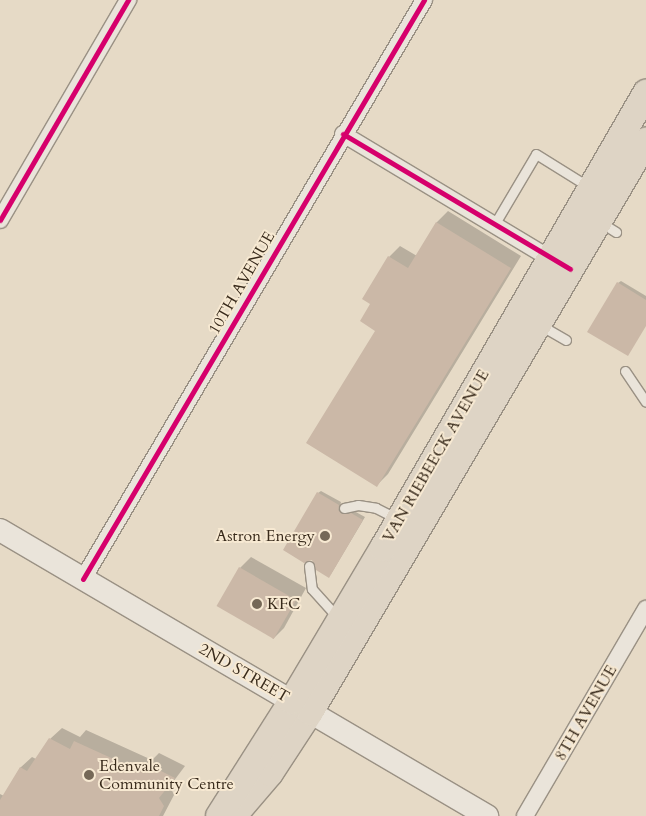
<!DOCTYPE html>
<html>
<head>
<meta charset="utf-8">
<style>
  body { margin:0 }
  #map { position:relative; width:646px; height:816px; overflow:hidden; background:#e6dac6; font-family:Cardo,serif }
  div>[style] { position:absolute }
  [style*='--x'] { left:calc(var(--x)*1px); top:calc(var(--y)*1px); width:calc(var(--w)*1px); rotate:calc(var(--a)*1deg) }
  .shadow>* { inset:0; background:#0003 }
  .building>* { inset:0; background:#cbb8a7; transform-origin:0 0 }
  .roads { filter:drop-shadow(1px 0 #9a9184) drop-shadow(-1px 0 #9a9184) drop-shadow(0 1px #9a9184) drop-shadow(0 -1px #9a9184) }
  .service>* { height:9px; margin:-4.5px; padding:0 4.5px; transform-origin:4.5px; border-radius:4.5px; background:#eae4da }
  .minor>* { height:16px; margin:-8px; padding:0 8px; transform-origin:8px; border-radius:8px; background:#eae4da }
  .secondary>* { height:22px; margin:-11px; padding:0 11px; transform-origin:11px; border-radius:11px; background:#eae4da }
  .primary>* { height:26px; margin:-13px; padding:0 13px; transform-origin:13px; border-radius:13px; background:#ded4c5 }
  .cycleway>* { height:5px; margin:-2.5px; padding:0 2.5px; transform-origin:2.5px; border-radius:2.5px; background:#d6006c }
  .dots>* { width:14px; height:14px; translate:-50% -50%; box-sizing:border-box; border:2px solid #f7e9d2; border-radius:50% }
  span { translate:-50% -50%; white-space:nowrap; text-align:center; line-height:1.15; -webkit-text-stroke:4px #f7e9d2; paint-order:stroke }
  .street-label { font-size:16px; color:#382a1b }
  .poi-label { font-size:16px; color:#382a1b }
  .right { translate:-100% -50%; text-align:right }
  .left { translate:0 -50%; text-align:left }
</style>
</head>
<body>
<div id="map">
  <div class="shadow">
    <div style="clip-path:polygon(448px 211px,521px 256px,388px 474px,377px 485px,377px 331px,372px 304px,389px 257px,400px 246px,417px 256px,437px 222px)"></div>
    <div style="clip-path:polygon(621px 281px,646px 296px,646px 325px,618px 283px)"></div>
    <div style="clip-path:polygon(321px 491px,341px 502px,340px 507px,344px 512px,354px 511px,365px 517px,331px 574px,318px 493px)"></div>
    <div style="clip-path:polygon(251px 557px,306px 588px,284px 628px,273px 639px,240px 568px)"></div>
    <div style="clip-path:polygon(62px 728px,80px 737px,86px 730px,152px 760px,159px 753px,185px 766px,170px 786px,174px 795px,163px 816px,0 816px,0 794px,4px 796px,20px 768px,32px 757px,36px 759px,50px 739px)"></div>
  </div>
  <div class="building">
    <div style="clip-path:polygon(436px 222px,511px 268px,377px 487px,306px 443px,375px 331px,360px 321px,370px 304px,362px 299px,388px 256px,408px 268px)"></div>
    <div style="clip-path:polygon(617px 282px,646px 300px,646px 326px,628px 356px,587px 332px)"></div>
    <div style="clip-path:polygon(317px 492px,339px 505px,338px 510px,342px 514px,351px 513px,363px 520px,329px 578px,316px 570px,312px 560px,304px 563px,283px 550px)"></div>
    <div style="left:239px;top:567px;width:66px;height:45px;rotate:30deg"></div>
    <div style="clip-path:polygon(49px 738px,70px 749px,74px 741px,142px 772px,147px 764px,175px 778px,159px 798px,164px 806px,159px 816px,0 816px,0 800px,20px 767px,27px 771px)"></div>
  </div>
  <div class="roads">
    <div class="service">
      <div style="--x:600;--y:222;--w:19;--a:32"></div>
      <div style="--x:494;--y:225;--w:82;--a:-59.4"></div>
      <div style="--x:536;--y:154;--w:62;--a:31.9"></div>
      <div style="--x:540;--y:325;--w:30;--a:30"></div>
      <div style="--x:625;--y:371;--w:37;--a:56"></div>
      <div style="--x:344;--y:508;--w:14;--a:-12"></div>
      <div style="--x:358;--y:505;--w:18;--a:9"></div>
      <div style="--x:376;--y:508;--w:25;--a:27"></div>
      <div style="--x:309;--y:566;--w:23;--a:83"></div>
      <div style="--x:312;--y:589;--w:40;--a:48"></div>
    </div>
    <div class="minor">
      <div style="--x:343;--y:134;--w:251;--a:31"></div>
      <div style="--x:0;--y:220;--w:255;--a:-59.8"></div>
      <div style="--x:83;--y:579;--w:672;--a:-59.5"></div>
      <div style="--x:525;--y:816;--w:240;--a:-59.7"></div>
    </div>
    <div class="secondary">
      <div style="--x:0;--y:530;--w:565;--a:30.42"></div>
    </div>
    <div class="primary">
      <div style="--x:235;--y:814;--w:54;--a:-49.5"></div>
      <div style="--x:270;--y:773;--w:73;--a:-56.7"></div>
      <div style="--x:310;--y:712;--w:663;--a:-59.53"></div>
      <div style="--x:219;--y:816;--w:136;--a:-57.6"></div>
      <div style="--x:292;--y:701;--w:178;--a:-59.3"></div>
      <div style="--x:383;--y:548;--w:526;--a:-59.97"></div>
    </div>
  </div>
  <div class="cycleway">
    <div style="--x:343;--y:134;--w:264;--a:30.7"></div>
    <div style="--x:0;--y:220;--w:255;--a:-59.8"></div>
    <div style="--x:83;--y:579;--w:672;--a:-59.5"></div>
  </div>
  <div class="dots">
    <div style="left:325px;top:536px;background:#756857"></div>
    <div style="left:257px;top:604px;background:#756857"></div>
    <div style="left:89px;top:775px;background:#756857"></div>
  </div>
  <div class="street-label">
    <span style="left:242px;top:283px;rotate:-60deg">10TH AVENUE</span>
    <span style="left:436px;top:456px;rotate:-60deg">VAN RIEBEECK AVENUE</span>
    <span style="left:244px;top:673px;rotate:30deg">2ND STREET</span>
    <span style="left:586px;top:713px;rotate:-60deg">8TH AVENUE</span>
  </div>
  <div class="poi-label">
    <span class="right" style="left:315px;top:536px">Astron Energy</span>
    <span class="left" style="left:267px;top:604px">KFC</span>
    <span class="left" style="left:99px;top:775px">Edenvale<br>Community Centre</span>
  </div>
</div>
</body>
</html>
